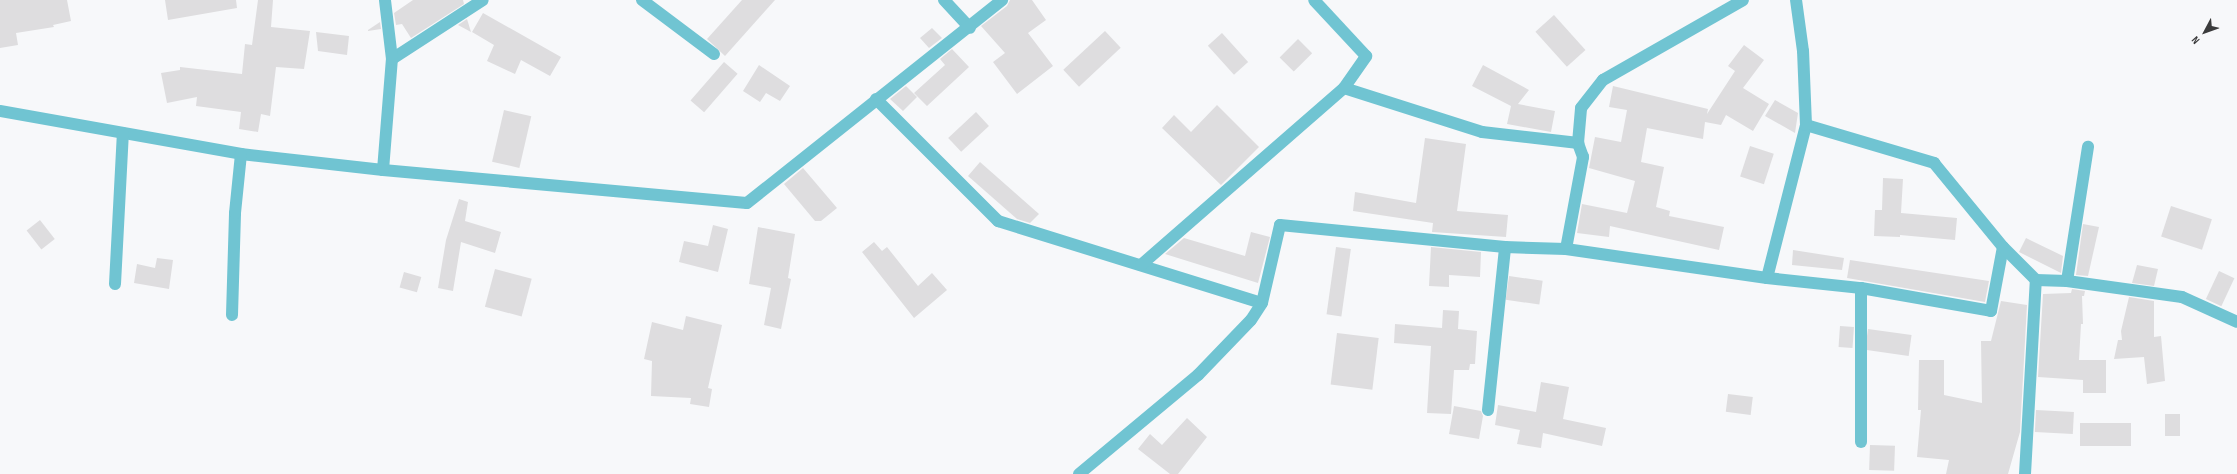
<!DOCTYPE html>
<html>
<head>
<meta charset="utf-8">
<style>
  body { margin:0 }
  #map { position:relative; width:2237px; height:474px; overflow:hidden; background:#f7f8fa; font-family:"Sofia Sans Condensed",sans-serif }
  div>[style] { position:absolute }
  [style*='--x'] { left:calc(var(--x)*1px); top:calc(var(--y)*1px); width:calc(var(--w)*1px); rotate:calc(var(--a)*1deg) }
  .building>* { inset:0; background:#dedddf; transform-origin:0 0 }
  .street>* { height:12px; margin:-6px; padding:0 6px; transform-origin:6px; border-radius:6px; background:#70c4d2 }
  span { translate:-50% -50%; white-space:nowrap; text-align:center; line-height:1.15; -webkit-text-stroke:3.5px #f7f8fa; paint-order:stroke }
  .north { position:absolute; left:2185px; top:12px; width:40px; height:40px; -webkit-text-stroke:3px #f7f8fa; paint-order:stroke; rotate:229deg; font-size:11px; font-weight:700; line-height:16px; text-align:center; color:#3b3b3c }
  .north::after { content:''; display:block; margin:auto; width:14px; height:18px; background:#3b3b3c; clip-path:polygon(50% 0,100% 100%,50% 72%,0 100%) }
</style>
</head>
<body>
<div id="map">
  <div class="building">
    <div style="clip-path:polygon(0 0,67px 0,71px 21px,53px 25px,54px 27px,16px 33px,18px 45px,0 48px)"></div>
    <div style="clip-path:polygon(165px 0,236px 0,237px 8px,168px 20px)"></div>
    <div style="clip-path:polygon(258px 0,273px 0,271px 27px,310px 31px,304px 69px,276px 67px,270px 116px,261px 114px,258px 132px,239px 129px,241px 112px,196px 106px,197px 97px,167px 103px,161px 73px,180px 70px,180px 67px,242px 74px,245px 44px,252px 45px)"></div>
    <div style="clip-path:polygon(413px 0,463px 0,464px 4px,411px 38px,402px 24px,396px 25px,394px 13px)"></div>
    <div style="clip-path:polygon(742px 0,775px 0,725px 56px,707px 39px)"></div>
    <div style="clip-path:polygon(1010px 0,1032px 0,1046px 20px,1028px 33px,1053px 66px,1017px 94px,993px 62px,1005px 53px,981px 26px,1007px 6px)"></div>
    <div style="clip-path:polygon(483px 13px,561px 57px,550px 76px,521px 60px,515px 74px,487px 61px,494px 45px,472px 32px)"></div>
    <div style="left:1554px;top:15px;width:47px;height:25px;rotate:48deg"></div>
    <div style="clip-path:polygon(467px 19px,471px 32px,458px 25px)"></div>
    <div style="clip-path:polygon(380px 22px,381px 29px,368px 31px,368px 30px)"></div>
    <div style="clip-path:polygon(932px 28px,942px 38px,929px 48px,920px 38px)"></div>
    <div style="left:1105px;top:31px;width:23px;height:57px;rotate:47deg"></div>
    <div style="clip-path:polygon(316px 32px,349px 36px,347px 55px,318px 51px)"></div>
    <div style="left:1222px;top:33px;width:39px;height:19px;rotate:48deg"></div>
    <div style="left:1298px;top:39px;width:20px;height:26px;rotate:45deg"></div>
    <div style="clip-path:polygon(1744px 45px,1764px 60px,1743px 88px,1769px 104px,1753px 131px,1726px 115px,1721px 125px,1705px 122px,1703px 139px,1647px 128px,1641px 162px,1664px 167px,1656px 207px,1670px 211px,1669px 216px,1724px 227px,1719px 250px,1610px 226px,1609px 237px,1577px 233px,1582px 204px,1627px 213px,1635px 181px,1589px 168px,1595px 137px,1621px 142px,1627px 110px,1609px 107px,1613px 86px,1708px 109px,1707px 114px,1735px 71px,1728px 66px)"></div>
    <div style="clip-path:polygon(952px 49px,969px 67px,927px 106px,914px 93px,945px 65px,940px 59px)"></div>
    <div style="left:724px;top:62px;width:18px;height:51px;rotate:41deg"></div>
    <div style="clip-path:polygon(759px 65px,790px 86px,780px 101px,766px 93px,760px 102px,743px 91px)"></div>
    <div style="clip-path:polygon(1483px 65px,1529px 90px,1518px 104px,1555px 111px,1551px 132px,1507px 124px,1511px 106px,1472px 86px)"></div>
    <div style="clip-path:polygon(906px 86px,917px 97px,903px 111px,890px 99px)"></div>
    <div style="clip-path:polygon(1775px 100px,1798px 113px,1795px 133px,1765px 116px)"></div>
    <div style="clip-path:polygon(1217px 105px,1259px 147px,1221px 185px,1162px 128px,1174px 115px,1191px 132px)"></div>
    <div style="left:504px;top:110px;width:28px;height:53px;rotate:13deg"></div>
    <div style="left:976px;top:112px;width:19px;height:38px;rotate:47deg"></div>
    <div style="clip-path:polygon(1425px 138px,1466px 144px,1457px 211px,1508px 215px,1506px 237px,1432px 232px,1433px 223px,1353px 211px,1355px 192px,1416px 203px)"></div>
    <div style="left:1750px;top:146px;width:25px;height:32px;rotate:18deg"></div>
    <div style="clip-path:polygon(980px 162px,1039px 214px,1030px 223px,1017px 219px,968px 176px)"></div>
    <div style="clip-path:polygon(803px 168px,837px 208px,821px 221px,815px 221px,784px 184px)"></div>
    <div style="clip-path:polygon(1883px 178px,1903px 179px,1901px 213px,1957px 218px,1955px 240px,1900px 235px,1900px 237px,1874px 236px,1875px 210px,1882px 210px)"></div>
    <div style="clip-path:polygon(459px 199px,468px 202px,465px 221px,501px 232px,495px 253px,461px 242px,453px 291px,438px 288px,446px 240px)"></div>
    <div style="left:2171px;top:206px;width:43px;height:32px;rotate:18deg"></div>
    <div style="left:40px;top:220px;width:24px;height:17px;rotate:52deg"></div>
    <div style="clip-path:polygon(2083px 224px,2099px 227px,2088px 276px,2076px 275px)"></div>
    <div style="clip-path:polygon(713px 225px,728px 229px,718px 272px,679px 262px,684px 241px,708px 246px)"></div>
    <div style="clip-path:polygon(758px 227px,795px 234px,788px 278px,791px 279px,781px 329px,764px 325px,771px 288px,749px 284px)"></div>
    <div style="clip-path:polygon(1251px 232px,1270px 237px,1258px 283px,1165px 254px,1184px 238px,1245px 256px)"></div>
    <div style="clip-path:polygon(2026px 238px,2063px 256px,2061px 273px,2019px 252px)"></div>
    <div style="clip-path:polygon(874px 242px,882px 251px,887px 247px,918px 286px,932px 273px,947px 290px,914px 318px,862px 252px)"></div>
    <div style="left:1336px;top:247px;width:15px;height:68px;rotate:8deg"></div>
    <div style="clip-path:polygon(1431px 247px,1481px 252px,1480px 277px,1449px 275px,1449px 287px,1429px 286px)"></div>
    <div style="clip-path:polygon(1793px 250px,1844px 258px,1842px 270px,1792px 265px)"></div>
    <div style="clip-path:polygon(157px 258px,173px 260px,169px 289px,134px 283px,137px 264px,155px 268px)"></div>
    <div style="clip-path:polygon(1850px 260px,1989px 281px,1985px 302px,1847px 278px)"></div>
    <div style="clip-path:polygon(2137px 265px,2158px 269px,2154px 286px,2132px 283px)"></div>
    <div style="left:495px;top:269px;width:38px;height:39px;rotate:15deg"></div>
    <div style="left:2219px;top:271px;width:17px;height:31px;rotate:25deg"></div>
    <div style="left:404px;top:272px;width:18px;height:16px;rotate:16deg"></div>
    <div style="left:1509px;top:276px;width:34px;height:24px;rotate:8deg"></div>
    <div style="clip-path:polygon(2072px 289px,2085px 291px,2084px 296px,2082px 296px,2083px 324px,2081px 324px,2079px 360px,2106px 360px,2106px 393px,2083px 393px,2083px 380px,2038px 377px,2043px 294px,2071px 293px)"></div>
    <div style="clip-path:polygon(2129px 297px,2154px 301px,2154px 337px,2161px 336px,2165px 381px,2147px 384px,2144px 357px,2114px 359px,2118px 340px,2122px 340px,2121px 331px)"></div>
    <div style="clip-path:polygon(2001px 301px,2027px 305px,2020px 432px,2008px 474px,1946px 474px,1949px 460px,1917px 457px,1921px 410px,1918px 410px,1919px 360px,1944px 360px,1944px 395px,1982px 403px,1981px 341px,1991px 341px)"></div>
    <div style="clip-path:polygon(1443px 310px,1459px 311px,1458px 329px,1477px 331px,1475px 364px,1470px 364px,1469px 370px,1454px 370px,1451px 414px,1427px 413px,1431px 346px,1394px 343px,1395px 324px,1442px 328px)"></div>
    <div style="clip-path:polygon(686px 316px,722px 325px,708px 388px,712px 389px,709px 407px,690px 404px,691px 398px,651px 396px,652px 361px,644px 359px,652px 322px,683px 330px)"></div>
    <div style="left:1840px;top:326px;width:14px;height:21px;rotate:4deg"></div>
    <div style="left:1868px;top:329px;width:44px;height:21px;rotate:8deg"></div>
    <div style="left:1337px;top:333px;width:42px;height:52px;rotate:7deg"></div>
    <div style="clip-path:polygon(1541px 382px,1569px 387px,1563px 419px,1606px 428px,1602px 446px,1543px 433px,1541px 448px,1517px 444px,1520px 430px,1495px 425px,1498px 405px,1536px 412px)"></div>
    <div style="left:1728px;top:394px;width:25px;height:18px;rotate:7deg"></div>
    <div style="clip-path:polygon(1454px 406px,1481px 411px,1483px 416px,1479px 439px,1449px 434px)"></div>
    <div style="left:2036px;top:410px;width:38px;height:22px;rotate:3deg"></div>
    <div style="left:2165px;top:414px;width:15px;height:22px"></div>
    <div style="clip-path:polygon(1187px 418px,1207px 437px,1178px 474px,1170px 474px,1138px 449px,1150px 434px,1162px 445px)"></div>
    <div style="left:2080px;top:423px;width:51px;height:23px"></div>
    <div style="left:1870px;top:445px;width:25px;height:25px;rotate:2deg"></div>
  </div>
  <div class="street">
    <div style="--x:642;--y:0;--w:90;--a:36.9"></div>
    <div style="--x:944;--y:0;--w:38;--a:47"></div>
    <div style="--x:392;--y:59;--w:108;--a:-33"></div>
    <div style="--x:1344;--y:88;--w:145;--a:17.7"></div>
    <div style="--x:1482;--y:132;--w:97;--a:6.5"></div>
    <div style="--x:876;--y:99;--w:173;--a:45"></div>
    <div style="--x:998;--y:221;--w:276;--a:17.3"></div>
    <div style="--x:1262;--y:303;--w:80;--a:-77"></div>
    <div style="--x:1280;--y:225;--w:226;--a:5.6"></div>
    <div style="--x:1505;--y:247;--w:61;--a:1.9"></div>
    <div style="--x:1566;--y:249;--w:203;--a:8.2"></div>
    <div style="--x:1767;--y:278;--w:95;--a:6.1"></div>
    <div style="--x:1861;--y:288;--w:132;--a:10"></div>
    <div style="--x:1991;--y:311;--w:65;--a:-79.4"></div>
    <div style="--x:0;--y:111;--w:245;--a:10.1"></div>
    <div style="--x:241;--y:154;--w:143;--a:6.4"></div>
    <div style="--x:383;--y:170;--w:365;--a:5.2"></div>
    <div style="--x:747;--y:203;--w:326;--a:-38.5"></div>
    <div style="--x:1806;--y:125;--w:134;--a:16.5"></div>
    <div style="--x:1934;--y:163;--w:109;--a:50.6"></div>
    <div style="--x:2003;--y:247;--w:47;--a:45"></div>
    <div style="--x:2036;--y:280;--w:31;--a:2"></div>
    <div style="--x:2067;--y:281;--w:116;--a:7.9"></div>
    <div style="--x:2182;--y:297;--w:60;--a:24.4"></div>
    <div style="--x:383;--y:170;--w:111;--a:-85.4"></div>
    <div style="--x:392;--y:59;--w:59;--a:-96.8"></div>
    <div style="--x:1566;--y:249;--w:94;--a:-79.5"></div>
    <div style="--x:1583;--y:157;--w:15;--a:-110"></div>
    <div style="--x:1578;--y:143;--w:35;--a:-85"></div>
    <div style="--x:1581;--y:108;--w:36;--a:-52"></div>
    <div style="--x:1603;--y:80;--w:161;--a:-29.7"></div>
    <div style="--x:1141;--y:265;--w:269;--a:-41.1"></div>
    <div style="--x:1344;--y:88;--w:39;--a:-55"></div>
    <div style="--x:1366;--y:56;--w:76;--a:-132.9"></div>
    <div style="--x:1767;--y:278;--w:158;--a:-75.7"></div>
    <div style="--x:1806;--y:125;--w:74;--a:-92.3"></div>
    <div style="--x:1803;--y:51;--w:51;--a:-97.8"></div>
    <div style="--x:2067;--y:281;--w:136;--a:-81.1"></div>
    <div style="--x:115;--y:284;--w:151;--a:-87"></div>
    <div style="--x:232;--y:315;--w:102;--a:-88.3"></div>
    <div style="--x:235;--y:213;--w:59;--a:-84.2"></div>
    <div style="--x:1488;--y:410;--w:164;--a:-84"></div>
    <div style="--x:1861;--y:442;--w:154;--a:-90"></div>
    <div style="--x:1079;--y:474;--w:155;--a:-39.8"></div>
    <div style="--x:1198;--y:375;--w:76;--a:-46.1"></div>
    <div style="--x:1251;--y:320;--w:20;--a:-57"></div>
    <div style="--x:2025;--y:474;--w:194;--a:-86.8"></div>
  </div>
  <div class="north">N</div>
</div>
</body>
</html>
